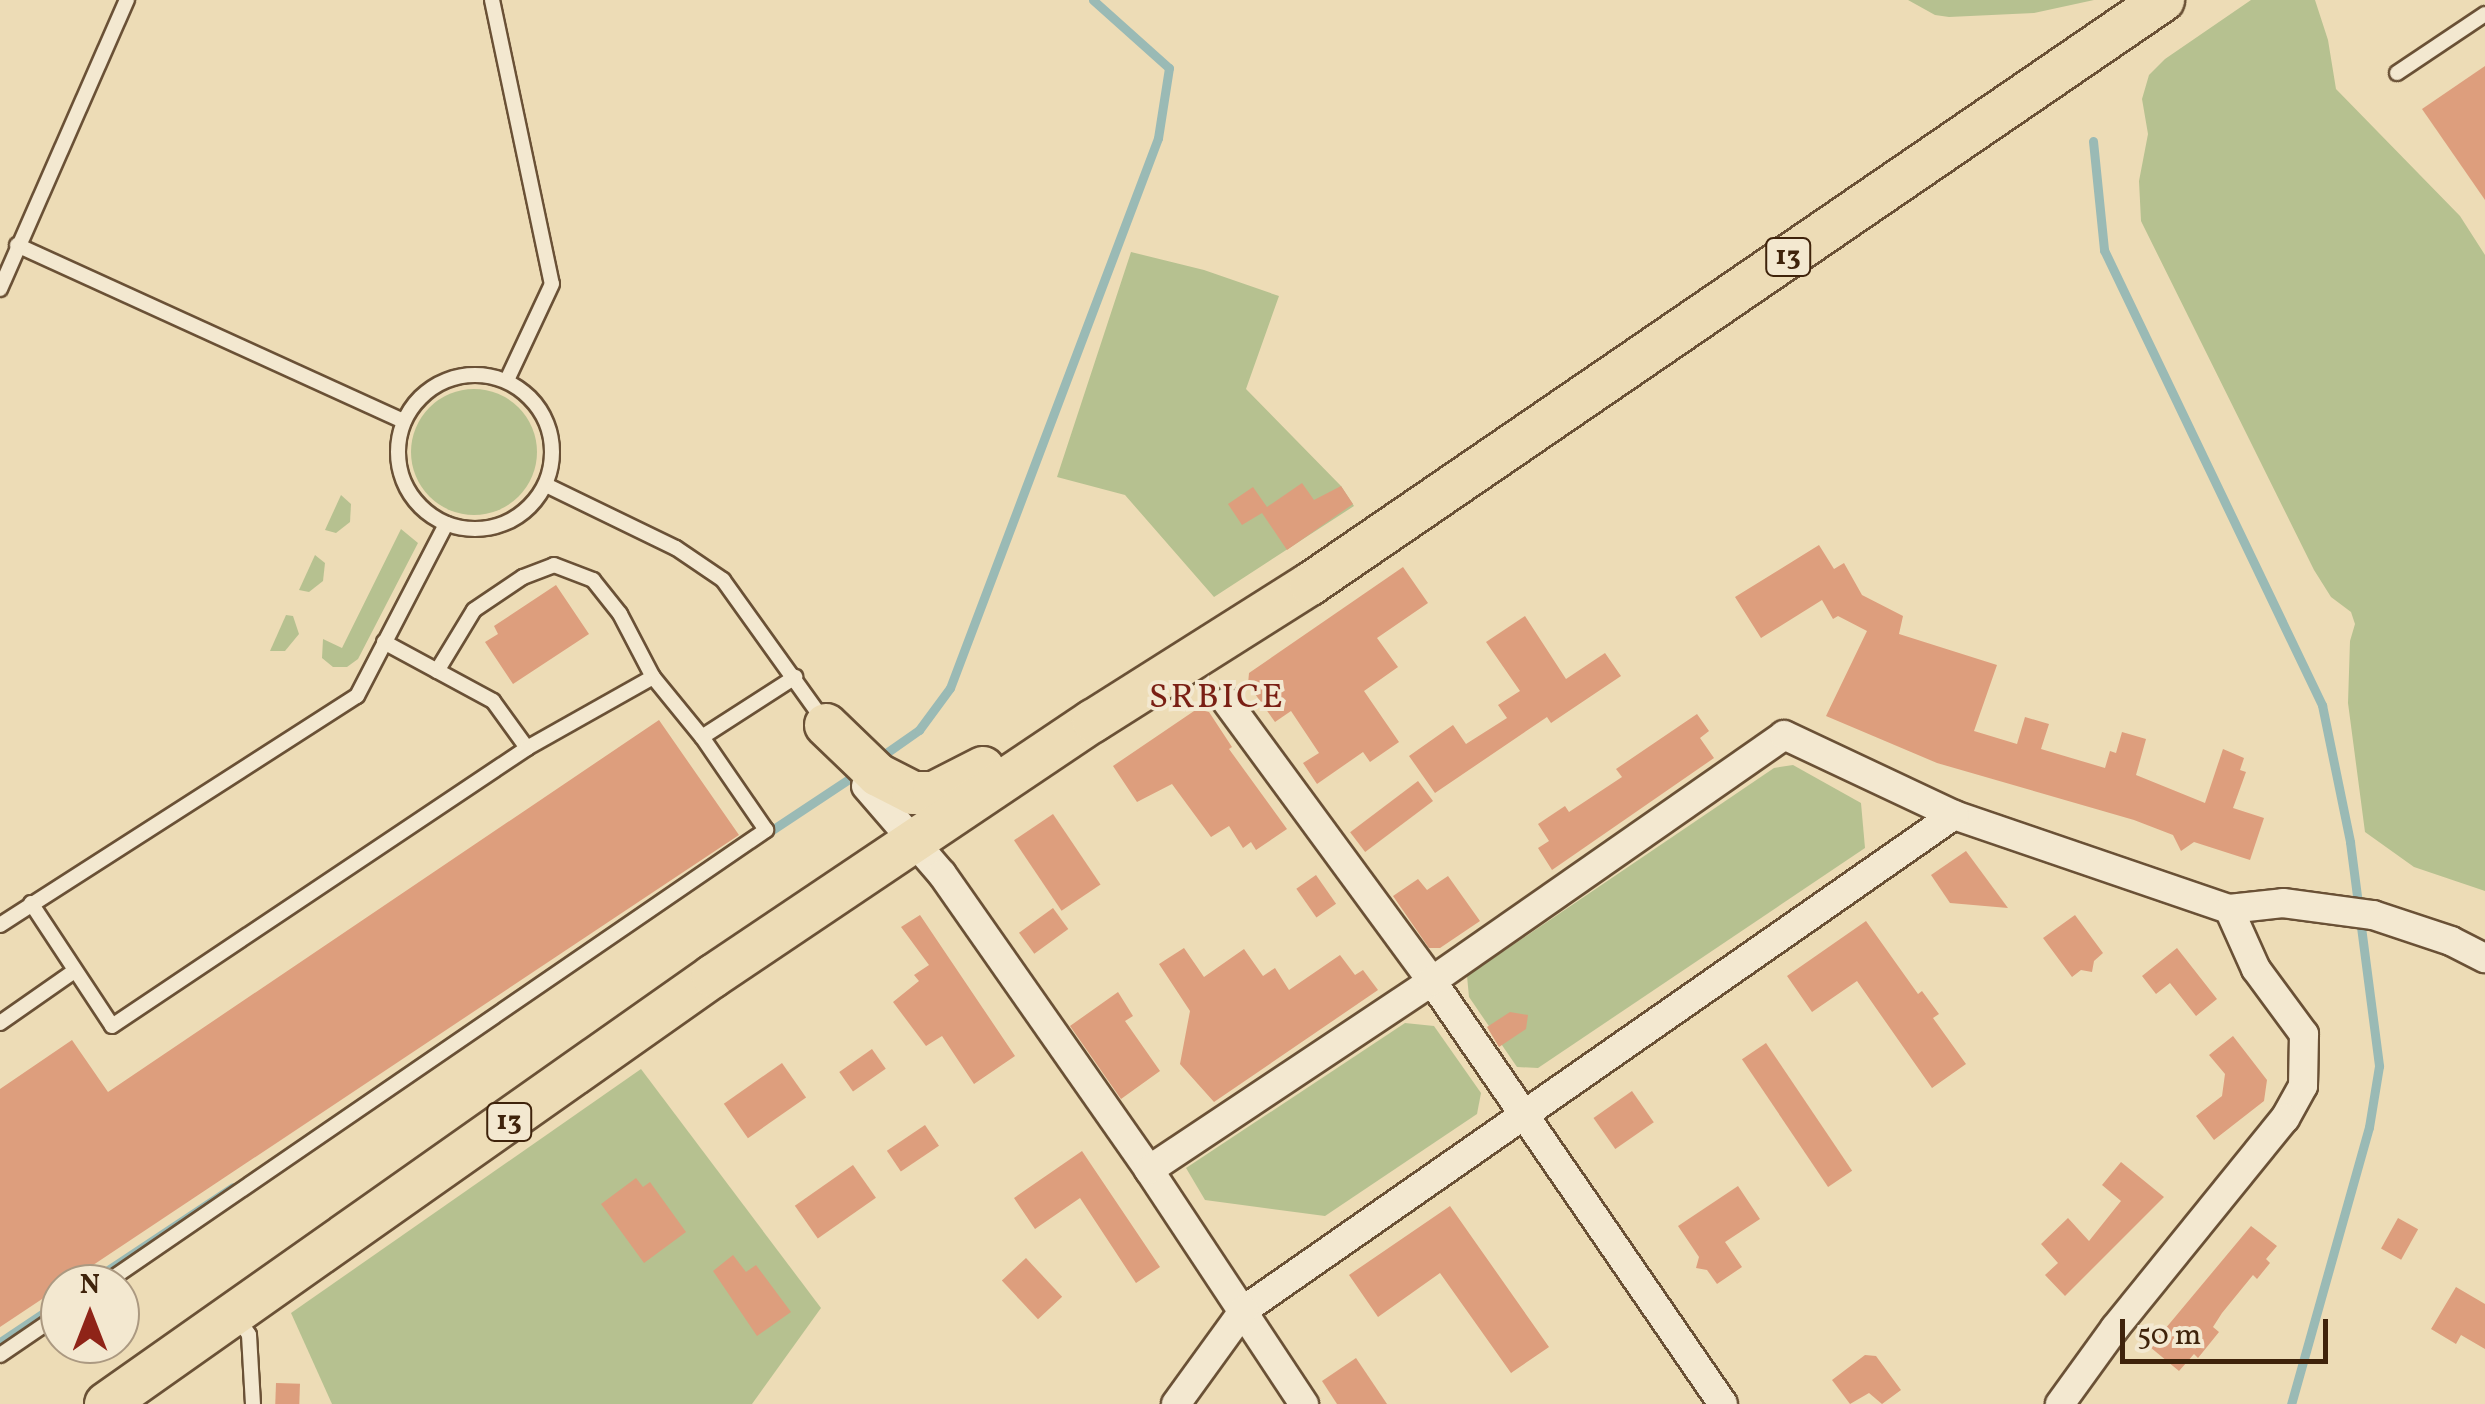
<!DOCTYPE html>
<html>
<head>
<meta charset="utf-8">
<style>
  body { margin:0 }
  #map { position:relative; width:2485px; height:1404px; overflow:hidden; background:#eddcb6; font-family:Vollkorn,serif }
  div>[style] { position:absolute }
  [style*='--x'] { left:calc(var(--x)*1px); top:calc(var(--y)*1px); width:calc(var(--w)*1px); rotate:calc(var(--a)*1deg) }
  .green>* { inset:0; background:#b6c190 }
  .round { border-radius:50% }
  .stream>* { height:9px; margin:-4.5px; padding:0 4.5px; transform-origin:4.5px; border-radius:4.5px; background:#9abab5 }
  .building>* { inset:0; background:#dd9e7d; transform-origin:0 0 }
  .roads { filter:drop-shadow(2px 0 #6a5136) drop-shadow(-2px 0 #6a5136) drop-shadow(0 2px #6a5136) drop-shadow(0 -2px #6a5136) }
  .service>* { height:14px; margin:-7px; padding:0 7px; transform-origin:7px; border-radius:7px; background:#f3e8d0 }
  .service>.ring { margin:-7px; padding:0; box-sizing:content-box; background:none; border:14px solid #f3e8d0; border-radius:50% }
  .minor>* { height:28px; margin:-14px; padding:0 14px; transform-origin:14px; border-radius:14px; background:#f3e8d0 }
  .primary>* { height:42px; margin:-21px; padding:0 21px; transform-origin:21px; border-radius:21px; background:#eddcb6 }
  span { translate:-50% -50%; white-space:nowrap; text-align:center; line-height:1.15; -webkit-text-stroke:8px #f3e8d0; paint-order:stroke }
  .shield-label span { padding:2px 8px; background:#f3e8d0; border:2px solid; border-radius:8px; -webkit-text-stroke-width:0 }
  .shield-label { font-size:28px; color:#3f230b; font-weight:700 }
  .quarter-label { font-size:35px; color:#7a1f14; letter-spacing:2.5px }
  .north { position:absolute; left:40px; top:1264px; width:100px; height:100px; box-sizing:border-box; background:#f3e8d0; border:2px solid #ab9981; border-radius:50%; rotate:0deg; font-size:28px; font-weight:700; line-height:40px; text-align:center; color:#3f230b }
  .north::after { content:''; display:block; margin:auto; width:35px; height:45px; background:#8f2418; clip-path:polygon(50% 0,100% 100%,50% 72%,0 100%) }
  .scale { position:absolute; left:2120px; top:1319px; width:208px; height:45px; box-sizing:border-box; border:5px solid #3f230b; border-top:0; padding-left:12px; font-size:30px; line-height:35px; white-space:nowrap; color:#3f230b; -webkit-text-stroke:8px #f3e8d0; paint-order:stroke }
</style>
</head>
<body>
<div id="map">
  <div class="green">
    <div style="clip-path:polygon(1908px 0,2094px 0,2034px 13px,1949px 17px,1935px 15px)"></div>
    <div style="clip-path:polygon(2251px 0,2315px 0,2328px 40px,2336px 89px,2460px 216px,2485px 255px,2485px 891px,2414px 867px,2365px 832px,2348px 703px,2350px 641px,2355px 624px,2351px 612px,2331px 597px,2314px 570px,2141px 221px,2139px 181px,2148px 134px,2142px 99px,2149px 75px,2165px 59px)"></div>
    <div style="clip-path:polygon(1131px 252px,1204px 270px,1279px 296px,1246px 389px,1341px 486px,1354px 506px,1214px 597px,1125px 495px,1057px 477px)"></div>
    <div class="round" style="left:411px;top:389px;width:126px;height:126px"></div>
    <div style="clip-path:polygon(341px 495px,351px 504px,350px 522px,336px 533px,325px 530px)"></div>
    <div style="clip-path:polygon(401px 529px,418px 543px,358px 659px,347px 667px,333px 667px,322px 658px,323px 639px,342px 648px)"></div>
    <div style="clip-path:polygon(315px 555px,325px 563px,323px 581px,309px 592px,299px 590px)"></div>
    <div style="clip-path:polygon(286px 615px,293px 616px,299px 634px,285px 651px,270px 651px)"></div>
    <div style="clip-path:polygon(1793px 765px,1861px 803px,1865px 848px,1538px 1068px,1517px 1067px,1469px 997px,1467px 976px,1774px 768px)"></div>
    <div style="clip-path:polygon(1405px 1023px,1434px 1026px,1481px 1093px,1477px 1114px,1325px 1216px,1205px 1200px,1186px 1168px)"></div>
    <div style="clip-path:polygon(641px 1069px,821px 1308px,752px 1404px,332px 1404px,291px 1313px)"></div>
  </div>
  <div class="stream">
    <div style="--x:2093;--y:141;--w:110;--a:84.2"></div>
    <div style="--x:2104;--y:250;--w:505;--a:64.4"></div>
    <div style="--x:2322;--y:705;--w:140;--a:78.4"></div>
    <div style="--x:2350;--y:842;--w:226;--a:82.6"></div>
    <div style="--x:2379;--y:1066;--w:62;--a:99.3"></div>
    <div style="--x:2369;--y:1127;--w:288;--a:105.7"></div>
    <div style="--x:879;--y:758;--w:49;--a:-35"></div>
    <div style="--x:919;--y:730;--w:52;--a:-53.6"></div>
    <div style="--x:950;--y:688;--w:588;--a:-69.28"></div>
    <div style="--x:1158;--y:138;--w:71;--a:-81.1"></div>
    <div style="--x:1169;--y:68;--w:102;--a:-138.2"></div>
    <div style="--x:763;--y:836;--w:114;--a:-33.6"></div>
    <div style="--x:87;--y:1284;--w:175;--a:-33.6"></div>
    <div style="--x:0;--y:1342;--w:72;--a:-33.7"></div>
  </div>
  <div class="building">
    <div style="clip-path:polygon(2485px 66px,2485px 200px,2422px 109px)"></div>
    <div style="clip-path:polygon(1302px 483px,1314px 500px,1341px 486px,1353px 504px,1287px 550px,1262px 513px,1242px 525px,1228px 504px,1253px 487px,1267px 507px)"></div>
    <div style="clip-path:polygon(1819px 545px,1834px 569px,1844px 563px,1862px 595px,1903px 616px,1899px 634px,1997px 665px,1974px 731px,2017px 744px,2025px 717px,2049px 724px,2041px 749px,2105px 768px,2110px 751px,2116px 753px,2122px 732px,2146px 739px,2136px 775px,2205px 803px,2223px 749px,2244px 758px,2240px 770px,2246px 772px,2233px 808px,2264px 818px,2250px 860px,2194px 842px,2181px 851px,2173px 835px,2134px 820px,1937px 763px,1826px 716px,1867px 631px,1838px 616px,1833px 619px,1822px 600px,1761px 638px,1735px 597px)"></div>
    <div style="clip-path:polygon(1403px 567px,1428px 603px,1377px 638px,1398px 667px,1364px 691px,1399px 742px,1370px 762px,1363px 752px,1317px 784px,1303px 763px,1319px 753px,1291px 711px,1275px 722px,1248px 684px,1249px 673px)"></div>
    <div style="clip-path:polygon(556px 585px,589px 634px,513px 684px,485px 642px,498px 634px,494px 626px)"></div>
    <div style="clip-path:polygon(1525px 616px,1566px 679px,1605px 653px,1621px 676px,1551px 723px,1547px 717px,1435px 793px,1409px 756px,1453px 725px,1466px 744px,1507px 718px,1498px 705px,1520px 691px,1486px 642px)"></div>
    <div style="clip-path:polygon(1197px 709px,1209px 712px,1232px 747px,1229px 749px,1287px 829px,1256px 850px,1251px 842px,1243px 848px,1229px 826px,1211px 837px,1172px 784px,1137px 802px,1113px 766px)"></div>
    <div style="clip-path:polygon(1697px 714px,1709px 731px,1700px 738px,1714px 758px,1552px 870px,1538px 848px,1549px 841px,1538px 824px,1565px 806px,1569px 812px,1622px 777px,1616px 769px)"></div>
    <div style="clip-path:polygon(659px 720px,739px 835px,0 1327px,0 1089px,72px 1040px,108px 1092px)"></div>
    <div style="left:1418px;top:781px;width:25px;height:85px;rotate:53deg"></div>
    <div style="left:1053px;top:814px;width:85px;height:47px;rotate:56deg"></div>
    <div style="clip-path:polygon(1966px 851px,2008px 908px,1950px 903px,1931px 875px)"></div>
    <div style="left:1316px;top:875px;width:35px;height:24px;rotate:55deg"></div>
    <div style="clip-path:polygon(1448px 876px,1480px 921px,1440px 948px,1429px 948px,1393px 896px,1418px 879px,1427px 890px)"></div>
    <div style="left:1053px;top:908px;width:26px;height:42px;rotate:54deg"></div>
    <div style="clip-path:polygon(920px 915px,1015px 1056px,974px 1084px,942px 1036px,926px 1046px,893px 1002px,919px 981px,914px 975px,929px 965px,901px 927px)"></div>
    <div style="clip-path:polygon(2075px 915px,2103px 953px,2094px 961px,2092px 972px,2081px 970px,2072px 977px,2043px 938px)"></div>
    <div style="clip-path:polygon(1866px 921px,1918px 994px,1922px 991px,1939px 1014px,1933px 1018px,1966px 1064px,1932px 1088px,1857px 981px,1812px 1012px,1787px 976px)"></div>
    <div style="clip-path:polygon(1184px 948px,1204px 977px,1244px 949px,1263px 976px,1275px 968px,1289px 990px,1340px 955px,1355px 975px,1363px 970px,1378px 990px,1214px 1102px,1180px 1064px,1190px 1011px,1159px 964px)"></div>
    <div style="clip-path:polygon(2177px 948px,2217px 999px,2196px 1016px,2170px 983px,2156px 994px,2142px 976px)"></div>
    <div style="clip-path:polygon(1118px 992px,1133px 1016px,1125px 1021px,1160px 1071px,1121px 1099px,1070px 1026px)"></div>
    <div style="clip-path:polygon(1510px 1012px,1528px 1015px,1526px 1029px,1499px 1047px,1487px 1027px)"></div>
    <div style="clip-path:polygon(2233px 1036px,2267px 1080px,2264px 1101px,2214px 1140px,2196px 1116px,2222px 1096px,2225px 1074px,2209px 1055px)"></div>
    <div style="left:1766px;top:1043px;width:154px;height:29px;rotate:56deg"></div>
    <div style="left:872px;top:1049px;width:24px;height:40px;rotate:55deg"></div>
    <div style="left:782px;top:1063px;width:42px;height:71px;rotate:55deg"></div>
    <div style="left:1632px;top:1091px;width:38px;height:47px;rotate:55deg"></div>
    <div style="left:925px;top:1125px;width:25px;height:46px;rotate:56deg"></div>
    <div style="clip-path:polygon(1082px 1151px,1160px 1267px,1136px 1283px,1080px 1198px,1035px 1229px,1014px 1198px)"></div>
    <div style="clip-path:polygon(2121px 1162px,2164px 1197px,2065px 1296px,2045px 1275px,2058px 1263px,2041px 1244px,2068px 1218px,2089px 1241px,2121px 1201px,2102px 1185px)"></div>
    <div style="left:853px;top:1165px;width:40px;height:71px;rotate:55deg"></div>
    <div style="clip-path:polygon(636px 1178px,643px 1187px,650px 1182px,686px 1232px,644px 1263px,601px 1204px)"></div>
    <div style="clip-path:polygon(1738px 1186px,1760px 1219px,1725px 1242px,1742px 1267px,1717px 1284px,1707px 1270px,1696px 1268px,1699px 1257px,1678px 1226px)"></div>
    <div style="clip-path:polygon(1450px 1206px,1549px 1347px,1511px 1373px,1440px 1273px,1378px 1317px,1349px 1275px)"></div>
    <div style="left:2398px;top:1218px;width:23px;height:35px;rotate:29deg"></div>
    <div style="clip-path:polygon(2251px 1226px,2277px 1246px,2266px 1259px,2270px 1263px,2257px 1279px,2253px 1275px,2222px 1313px,2213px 1327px,2219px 1332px,2198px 1358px,2194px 1354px,2179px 1371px,2150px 1347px)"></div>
    <div style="clip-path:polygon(733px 1255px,746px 1272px,756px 1265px,791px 1312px,757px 1336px,713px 1271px)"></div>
    <div style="left:1026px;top:1258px;width:53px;height:33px;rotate:47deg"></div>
    <div style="clip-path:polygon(2456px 1287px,2485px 1304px,2485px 1349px,2461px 1335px,2456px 1344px,2431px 1329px)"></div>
    <div style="clip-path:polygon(1865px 1355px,1876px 1356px,1901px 1390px,1882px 1404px,1869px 1393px,1850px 1404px,1832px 1380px)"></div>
    <div style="clip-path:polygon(1356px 1358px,1387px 1404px,1337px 1404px,1322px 1381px)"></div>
    <div style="left:276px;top:1383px;width:24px;height:21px;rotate:2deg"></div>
  </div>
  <div class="roads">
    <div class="service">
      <div style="--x:492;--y:0;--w:290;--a:78.1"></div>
      <div style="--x:552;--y:284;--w:106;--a:115.1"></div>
      <div style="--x:2397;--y:73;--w:106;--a:-33.8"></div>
      <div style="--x:17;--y:245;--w:425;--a:24.5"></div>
      <div style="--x:0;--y:289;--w:316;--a:-66.3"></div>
      <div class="ring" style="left:398px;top:375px;width:140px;height:140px"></div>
      <div style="--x:546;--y:485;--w:144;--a:25.9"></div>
      <div style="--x:676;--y:548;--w:57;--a:34.2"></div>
      <div style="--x:723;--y:580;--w:173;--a:54.4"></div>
      <div style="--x:437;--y:671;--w:71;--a:-58.8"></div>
      <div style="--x:474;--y:610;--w:59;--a:-34"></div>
      <div style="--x:523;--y:577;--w:33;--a:-21"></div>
      <div style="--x:554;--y:565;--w:42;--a:21"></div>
      <div style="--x:593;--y:580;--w:43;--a:51.5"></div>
      <div style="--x:620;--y:614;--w:71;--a:62.4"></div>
      <div style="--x:702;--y:737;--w:111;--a:-32.8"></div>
      <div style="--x:31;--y:903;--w:147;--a:56.6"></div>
      <div style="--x:112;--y:1026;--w:500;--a:-33.8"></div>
      <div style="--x:527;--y:748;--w:58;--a:-125.9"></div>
      <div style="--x:493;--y:701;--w:124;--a:-151.6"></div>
      <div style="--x:0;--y:925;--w:424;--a:-32.7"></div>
      <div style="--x:357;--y:696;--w:194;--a:-62.6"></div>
      <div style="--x:0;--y:1023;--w:89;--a:-34.9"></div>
      <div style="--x:104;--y:1284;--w:803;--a:-34.44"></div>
      <div style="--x:766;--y:830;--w:113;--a:-124.5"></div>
      <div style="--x:702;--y:737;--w:77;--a:-129.2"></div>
      <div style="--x:653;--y:677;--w:145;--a:150.6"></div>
      <div style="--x:238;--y:1319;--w:19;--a:55"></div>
      <div style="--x:249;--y:1335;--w:69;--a:86.7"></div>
      <div style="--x:0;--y:1355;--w:73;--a:-34.3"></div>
    </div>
    <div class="minor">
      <div style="--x:1227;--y:702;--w:346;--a:53.7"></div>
      <div style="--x:1432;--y:981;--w:513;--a:55.47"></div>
      <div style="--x:866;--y:786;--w:116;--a:49.2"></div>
      <div style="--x:942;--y:874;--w:361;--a:55"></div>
      <div style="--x:1149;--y:1170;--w:281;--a:56.5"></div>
      <div style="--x:1954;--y:815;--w:291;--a:18.9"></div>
      <div style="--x:2229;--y:909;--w:66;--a:65.8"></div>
      <div style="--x:2256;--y:969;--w:81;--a:53.6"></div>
      <div style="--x:2304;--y:1034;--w:52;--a:91.1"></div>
      <div style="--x:2303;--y:1086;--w:37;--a:119"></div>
      <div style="--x:2285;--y:1118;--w:270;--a:129"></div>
      <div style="--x:2115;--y:1328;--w:94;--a:125.9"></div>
      <div style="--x:2229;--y:909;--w:54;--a:-6.3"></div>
      <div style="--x:2283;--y:903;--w:91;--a:7.6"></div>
      <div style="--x:2373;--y:915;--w:82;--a:18.4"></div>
      <div style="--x:2451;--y:941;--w:38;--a:27"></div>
      <div style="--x:1149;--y:1170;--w:340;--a:-33.7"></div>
      <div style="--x:1432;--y:981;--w:429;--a:-34.9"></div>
      <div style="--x:1784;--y:735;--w:188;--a:25.2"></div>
      <div style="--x:1954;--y:815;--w:866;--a:145.12"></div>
      <div style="--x:1244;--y:1310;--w:116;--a:125.9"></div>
    </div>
    <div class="primary">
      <div style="--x:826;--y:725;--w:72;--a:43.9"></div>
      <div style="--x:878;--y:775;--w:39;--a:27"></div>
      <div style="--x:913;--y:793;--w:21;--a:0"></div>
      <div style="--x:934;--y:793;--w:55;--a:-27"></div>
      <div style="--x:106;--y:1404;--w:743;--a:-35.19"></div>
      <div style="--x:713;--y:976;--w:458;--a:-33.9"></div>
      <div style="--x:1093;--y:721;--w:257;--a:-32.3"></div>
      <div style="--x:1310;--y:584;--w:1034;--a:-34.4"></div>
    </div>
  </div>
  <div class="shield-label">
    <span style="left:1788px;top:257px">13</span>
    <span style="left:509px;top:1122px">13</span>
  </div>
  <div class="quarter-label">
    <span style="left:1217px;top:698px">SRBICE</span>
  </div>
  <div class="north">N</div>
  <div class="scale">50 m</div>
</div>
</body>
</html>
